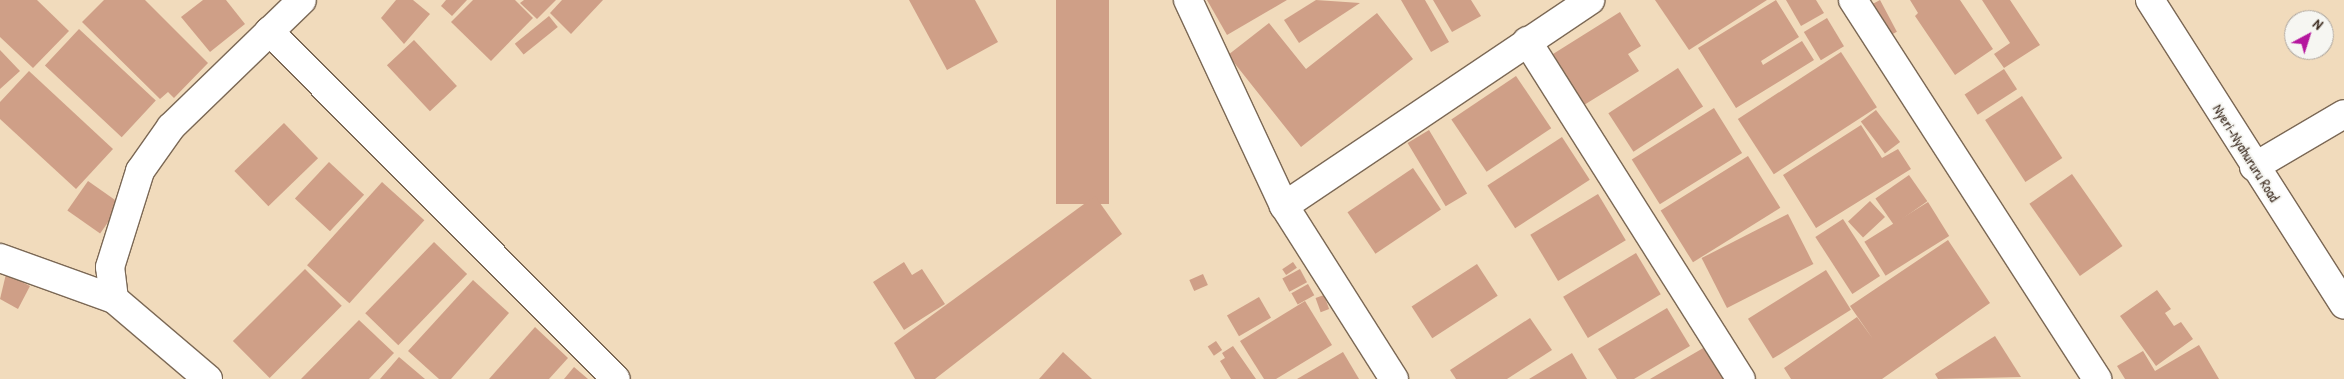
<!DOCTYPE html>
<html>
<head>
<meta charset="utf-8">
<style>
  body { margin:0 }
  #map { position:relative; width:2344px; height:379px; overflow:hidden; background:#f1dbbc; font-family:"Patrick Hand",sans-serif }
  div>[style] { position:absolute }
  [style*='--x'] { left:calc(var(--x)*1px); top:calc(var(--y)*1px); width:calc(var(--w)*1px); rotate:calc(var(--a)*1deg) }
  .building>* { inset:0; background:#cf9f87; transform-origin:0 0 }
  .roads { filter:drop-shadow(1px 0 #7b6855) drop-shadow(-1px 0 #7b6855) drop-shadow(0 1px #7b6855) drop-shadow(0 -1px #7b6855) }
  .minor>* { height:28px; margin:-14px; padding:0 14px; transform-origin:14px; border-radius:14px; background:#fff }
  .major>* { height:28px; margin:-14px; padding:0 14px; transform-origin:14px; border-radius:14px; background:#fff }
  span { translate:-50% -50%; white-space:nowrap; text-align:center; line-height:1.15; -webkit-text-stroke:4px #f6f6f2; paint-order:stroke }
  .street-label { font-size:14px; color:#3b2a1e }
  .north { position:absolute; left:2284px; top:10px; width:50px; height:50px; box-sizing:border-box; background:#f6f6f2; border:1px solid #aba49d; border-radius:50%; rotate:40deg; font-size:14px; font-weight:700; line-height:20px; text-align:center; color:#3b2a1e }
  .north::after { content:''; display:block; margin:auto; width:18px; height:22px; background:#b5179e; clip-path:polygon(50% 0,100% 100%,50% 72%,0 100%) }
</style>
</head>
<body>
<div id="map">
  <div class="building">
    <div style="clip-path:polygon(0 0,37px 0,69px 31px,33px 68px,0 37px)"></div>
    <div style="clip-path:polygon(104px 0,145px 0,208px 63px,174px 98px,168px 92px,160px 99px,82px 22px)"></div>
    <div style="clip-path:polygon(203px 0,226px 0,245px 24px,210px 52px,181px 17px)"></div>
    <div style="clip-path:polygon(396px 0,413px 0,430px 14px,404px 44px,381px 18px)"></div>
    <div style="clip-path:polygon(446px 0,467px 0,452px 16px,441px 6px)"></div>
    <div style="clip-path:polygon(473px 0,515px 0,533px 18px,491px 61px,451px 22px)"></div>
    <div style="clip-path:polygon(524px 0,556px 0,537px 19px,520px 3px)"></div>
    <div style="clip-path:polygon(562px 0,603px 0,571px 34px,550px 13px)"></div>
    <div style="clip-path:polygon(909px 0,975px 0,998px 42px,947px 70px)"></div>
    <div style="left:1056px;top:0;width:53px;height:204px"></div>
    <div style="clip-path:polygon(1207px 0,1287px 0,1227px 35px)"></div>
    <div style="clip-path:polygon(1316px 0,1360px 3px,1299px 43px,1284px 20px)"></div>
    <div style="clip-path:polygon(1401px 0,1425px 0,1449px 42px,1431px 52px)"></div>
    <div style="clip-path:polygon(1433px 0,1471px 0,1481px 16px,1452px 32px)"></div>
    <div style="clip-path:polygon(1655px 0,1767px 0,1689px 50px)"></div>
    <div style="clip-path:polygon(1776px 0,1799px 37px,1761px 61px,1763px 65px,1802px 41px,1814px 60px,1736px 108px,1698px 48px)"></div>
    <div style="clip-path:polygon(1786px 0,1816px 0,1824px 13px,1801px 26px)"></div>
    <div style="left:1880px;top:0;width:36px;height:16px;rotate:62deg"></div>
    <div style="clip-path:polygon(1910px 0,1960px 0,1993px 49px,1955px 75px,1915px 16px,1918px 13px)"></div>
    <div style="clip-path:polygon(1982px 0,2010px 0,2040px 45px,2004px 68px,1994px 54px,2010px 43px)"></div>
    <div style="clip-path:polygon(1620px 12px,1641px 46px,1628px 54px,1639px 71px,1584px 105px,1553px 54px)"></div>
    <div style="clip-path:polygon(1377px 13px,1413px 59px,1301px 147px,1228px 55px,1269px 23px,1306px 69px)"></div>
    <div style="left:549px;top:16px;width:14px;height:44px;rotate:51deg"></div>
    <div style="left:1827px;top:18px;width:33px;height:27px;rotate:59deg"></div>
    <div style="left:79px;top:29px;width:105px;height:50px;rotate:43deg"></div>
    <div style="left:414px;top:40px;width:63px;height:37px;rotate:47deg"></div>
    <div style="clip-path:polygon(0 50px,20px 71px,0 89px)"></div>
    <div style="left:1841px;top:52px;width:66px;height:123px;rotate:57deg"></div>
    <div style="left:1678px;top:68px;width:46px;height:83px;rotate:57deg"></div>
    <div style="left:2004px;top:69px;width:24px;height:47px;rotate:57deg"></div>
    <div style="clip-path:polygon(29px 71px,113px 149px,76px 189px,0 119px,0 102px)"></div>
    <div style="left:1516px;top:76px;width:63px;height:78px;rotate:56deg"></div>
    <div style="left:2022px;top:96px;width:74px;height:44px;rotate:57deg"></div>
    <div style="left:1714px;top:108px;width:53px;height:97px;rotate:58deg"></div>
    <div style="left:1876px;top:110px;width:40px;height:19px;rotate:53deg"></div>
    <div style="left:284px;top:123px;width:49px;height:69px;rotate:46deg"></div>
    <div style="clip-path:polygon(1861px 125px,1882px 158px,1898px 149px,1911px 169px,1816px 228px,1783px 175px)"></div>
    <div style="left:1429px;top:130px;width:74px;height:25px;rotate:59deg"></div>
    <div style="left:1562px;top:137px;width:51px;height:89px;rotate:57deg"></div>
    <div style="left:1748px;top:156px;width:61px;height:103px;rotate:58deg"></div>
    <div style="left:329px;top:162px;width:48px;height:50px;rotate:43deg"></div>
    <div style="left:1413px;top:168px;width:50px;height:79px;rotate:56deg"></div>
    <div style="left:2072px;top:174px;width:88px;height:52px;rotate:55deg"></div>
    <div style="left:1909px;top:175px;width:32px;height:41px;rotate:55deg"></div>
    <div style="left:88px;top:181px;width:40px;height:36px;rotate:35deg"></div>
    <div style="left:382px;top:182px;width:57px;height:112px;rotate:42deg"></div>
    <div style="left:1598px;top:194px;width:54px;height:79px;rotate:59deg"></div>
    <div style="clip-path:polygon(1095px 196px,1122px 234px,935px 379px,915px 379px,894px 343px)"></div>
    <div style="left:1870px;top:201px;width:22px;height:30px;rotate:47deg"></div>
    <div style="left:1928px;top:202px;width:40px;height:75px;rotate:58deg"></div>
    <div style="left:1788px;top:214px;width:56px;height:97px;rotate:63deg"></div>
    <div style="left:1843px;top:219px;width:68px;height:33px;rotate:57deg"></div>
    <div style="clip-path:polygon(1948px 240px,1990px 303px,1882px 379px,1791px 379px,1784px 368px,1857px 317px,1873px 339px,1850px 306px)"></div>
    <div style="left:434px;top:242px;width:46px;height:99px;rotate:44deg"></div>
    <div style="left:1636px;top:253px;width:48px;height:85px;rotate:59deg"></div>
    <div style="clip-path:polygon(904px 262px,912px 275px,922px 269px,945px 304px,904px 330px,873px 282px)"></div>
    <div style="left:1293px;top:262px;width:7px;height:13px;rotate:56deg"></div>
    <div style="left:1477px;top:264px;width:38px;height:78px;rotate:57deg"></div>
    <div style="left:305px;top:269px;width:52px;height:102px;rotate:45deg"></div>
    <div style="left:1300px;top:269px;width:15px;height:20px;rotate:62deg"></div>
    <div style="left:1826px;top:270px;width:47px;height:92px;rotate:58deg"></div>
    <div style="clip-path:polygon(6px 274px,30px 286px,18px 309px,0 299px)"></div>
    <div style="left:1203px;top:274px;width:12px;height:15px;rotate:66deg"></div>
    <div style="clip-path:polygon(473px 280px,509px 313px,451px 379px,439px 379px,408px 351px)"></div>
    <div style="left:1308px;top:284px;width:13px;height:19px;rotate:61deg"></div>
    <div style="clip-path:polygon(2157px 290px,2171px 309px,2165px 313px,2174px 326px,2181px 322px,2193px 339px,2156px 366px,2120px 316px)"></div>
    <div style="left:1324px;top:295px;width:15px;height:9px;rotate:70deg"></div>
    <div style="left:1259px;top:297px;width:24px;height:37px;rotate:60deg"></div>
    <div style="clip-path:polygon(1305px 301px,1332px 345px,1276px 379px,1264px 379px,1240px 341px)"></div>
    <div style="clip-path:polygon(1667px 308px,1690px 346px,1634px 379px,1617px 379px,1598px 349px)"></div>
    <div style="clip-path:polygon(1530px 318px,1552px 350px,1507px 379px,1456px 379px,1450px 370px)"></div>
    <div style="clip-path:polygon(359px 320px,394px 353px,369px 379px,301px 379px)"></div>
    <div style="clip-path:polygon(535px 327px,568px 358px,549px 379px,489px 379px)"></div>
    <div style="clip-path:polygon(1995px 336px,2021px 377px,1938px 379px,1935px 374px)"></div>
    <div style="left:1216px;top:341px;width:11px;height:10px;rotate:56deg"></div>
    <div style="clip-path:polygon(2199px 345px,2219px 379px,2125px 379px,2117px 366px,2143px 351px,2155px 371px)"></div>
    <div style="clip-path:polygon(1233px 346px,1256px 379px,1231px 379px,1220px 361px,1225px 358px,1222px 353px)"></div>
    <div style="clip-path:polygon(1705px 347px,1723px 379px,1650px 379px)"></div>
    <div style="clip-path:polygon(1063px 352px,1092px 379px,1039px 379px)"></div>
    <div style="clip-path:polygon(1343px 352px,1359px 379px,1297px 379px)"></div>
    <div style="clip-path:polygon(1572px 353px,1587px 379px,1529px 379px)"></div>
    <div style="clip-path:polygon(399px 357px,425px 379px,380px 379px)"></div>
    <div style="clip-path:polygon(574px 367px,588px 379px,564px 379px)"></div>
  </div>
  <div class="roads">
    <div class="minor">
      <div style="--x:1188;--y:0;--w:227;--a:65"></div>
      <div style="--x:1853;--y:0;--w:451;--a:57.2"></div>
      <div style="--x:269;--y:31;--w:491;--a:45.1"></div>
      <div style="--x:1527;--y:41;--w:400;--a:57.7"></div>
      <div style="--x:2254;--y:167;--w:104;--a:-30.5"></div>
      <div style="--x:0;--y:258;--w:121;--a:19.8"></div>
      <div style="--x:208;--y:379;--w:123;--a:-139.6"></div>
      <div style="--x:114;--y:299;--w:32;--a:-97"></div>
      <div style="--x:110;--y:267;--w:101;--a:-72.6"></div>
      <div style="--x:140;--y:171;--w:54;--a:-54.8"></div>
      <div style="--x:171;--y:127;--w:182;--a:-44.1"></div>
      <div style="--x:1394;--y:379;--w:205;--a:-122.4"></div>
      <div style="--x:1284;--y:206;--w:369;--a:-33.9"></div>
    </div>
    <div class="major">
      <div style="--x:2150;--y:0;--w:361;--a:57.5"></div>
    </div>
  </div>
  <div class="street-label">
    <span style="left:2246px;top:153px;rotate:58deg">Nyeri-Nyahururu Road</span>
  </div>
  <div class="north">N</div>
</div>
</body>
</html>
